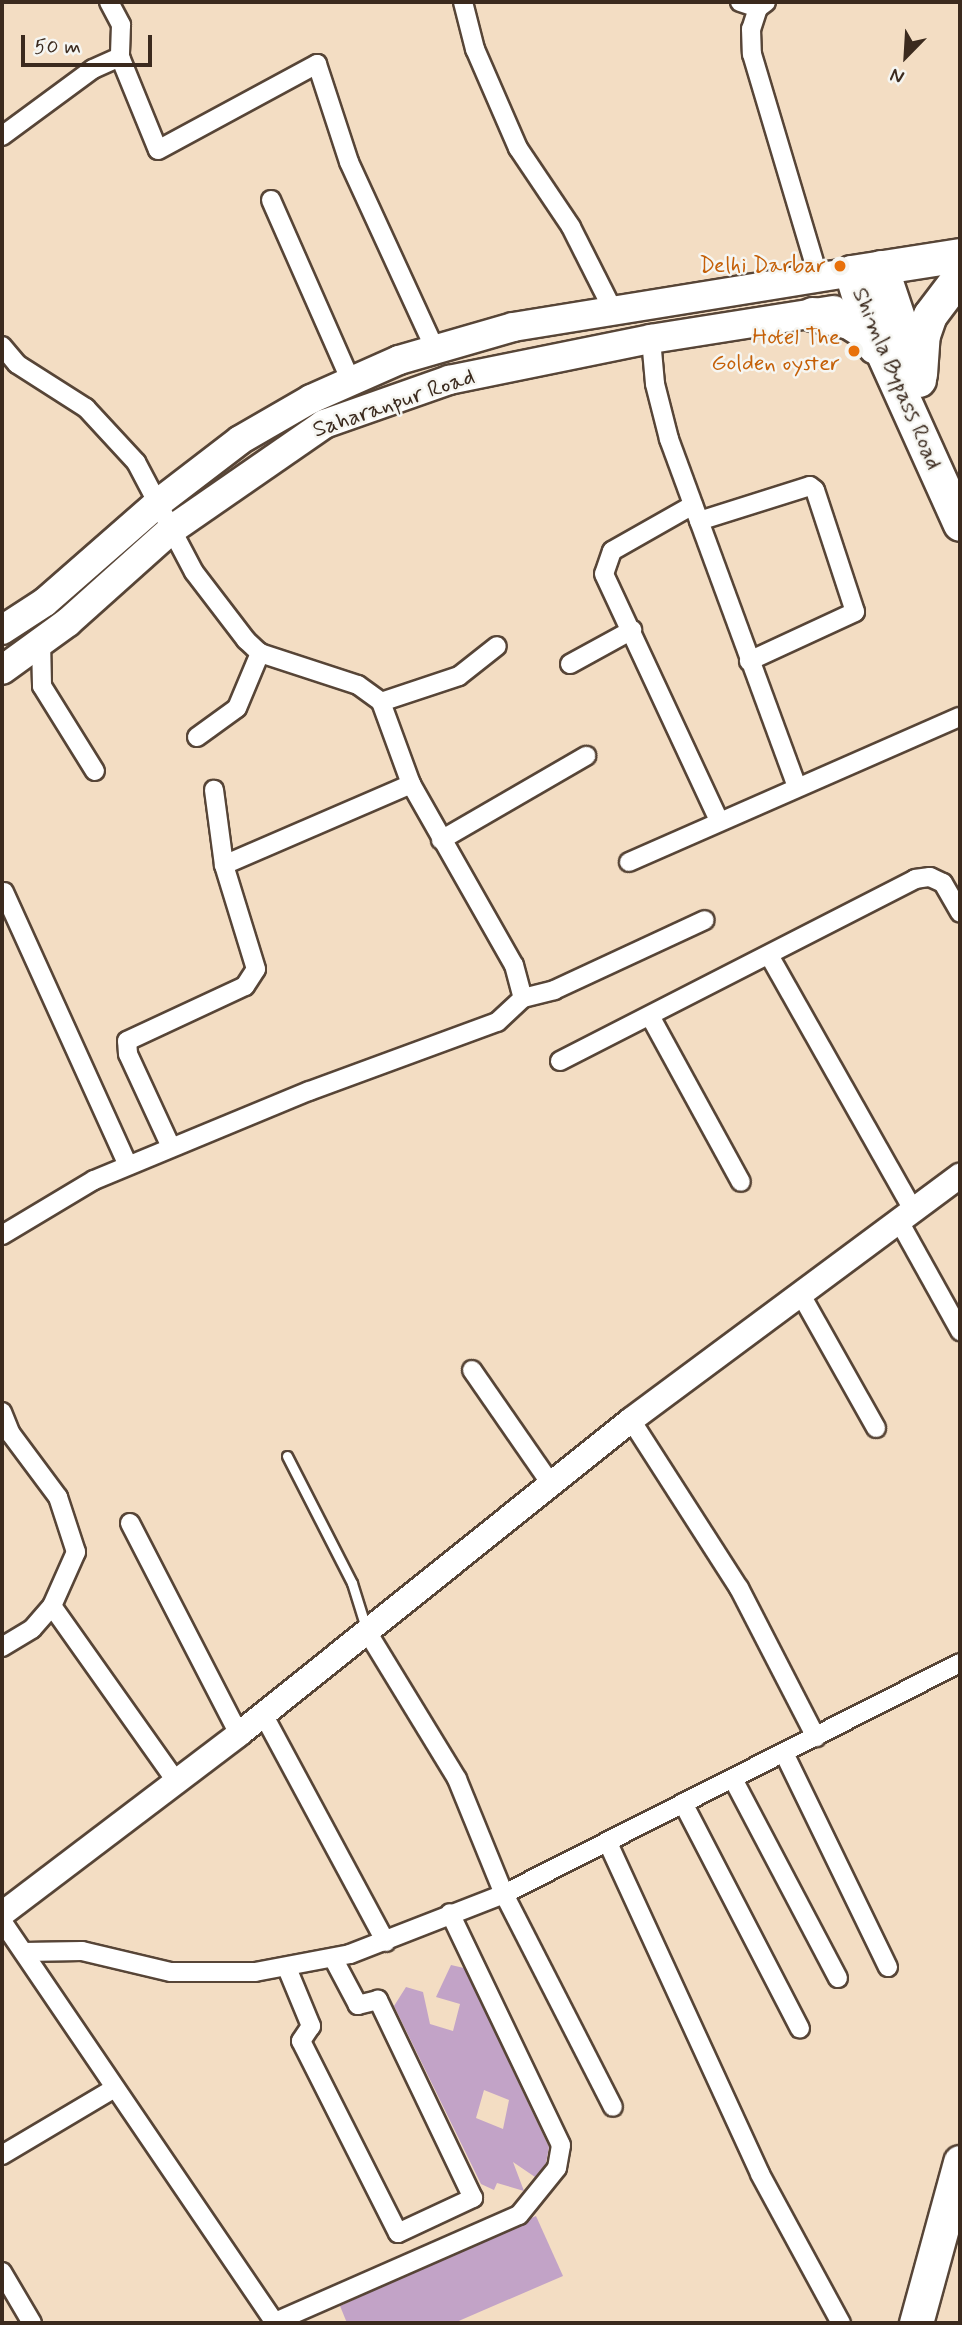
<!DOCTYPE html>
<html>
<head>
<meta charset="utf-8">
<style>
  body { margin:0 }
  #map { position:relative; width:962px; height:2325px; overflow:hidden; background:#f3ddc3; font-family:Mynerve,sans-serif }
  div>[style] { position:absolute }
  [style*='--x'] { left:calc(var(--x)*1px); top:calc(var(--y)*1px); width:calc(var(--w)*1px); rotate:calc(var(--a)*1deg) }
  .building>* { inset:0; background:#c2a3c7 }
  .roads { filter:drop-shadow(2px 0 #574537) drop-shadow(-2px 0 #574537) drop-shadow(0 2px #574537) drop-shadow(0 -2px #574537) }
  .lane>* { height:9px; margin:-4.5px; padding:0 4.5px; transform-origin:4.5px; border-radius:4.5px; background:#fff }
  .street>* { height:18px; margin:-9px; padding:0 9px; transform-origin:9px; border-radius:9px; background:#fff }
  .secondary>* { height:24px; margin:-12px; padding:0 12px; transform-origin:12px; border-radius:12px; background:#fff }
  .primary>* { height:28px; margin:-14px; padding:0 14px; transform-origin:14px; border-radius:14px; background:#fff }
  .highway>* { height:33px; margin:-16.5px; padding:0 16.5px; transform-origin:16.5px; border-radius:16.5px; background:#fff }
  .dots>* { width:19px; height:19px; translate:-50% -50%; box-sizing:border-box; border:4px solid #f6f6f2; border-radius:50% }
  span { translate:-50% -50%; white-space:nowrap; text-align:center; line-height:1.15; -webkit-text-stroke:5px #f6f6f2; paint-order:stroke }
  .food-label { font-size:23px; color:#c56008 }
  .right { translate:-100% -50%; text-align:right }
  .street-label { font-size:23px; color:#3b2a1e }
  .frame { position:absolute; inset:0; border:4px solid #3b2a1e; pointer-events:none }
  .north { position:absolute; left:871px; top:21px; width:70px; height:70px; -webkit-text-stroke:5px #f6f6f2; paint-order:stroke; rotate:204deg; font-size:19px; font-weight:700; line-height:28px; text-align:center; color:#3b2a1e }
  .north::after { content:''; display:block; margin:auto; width:24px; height:32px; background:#3b2a1e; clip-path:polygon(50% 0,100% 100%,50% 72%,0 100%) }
  .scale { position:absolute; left:21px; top:35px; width:131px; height:32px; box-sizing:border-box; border:4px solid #3b2a1e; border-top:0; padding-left:9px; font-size:21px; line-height:24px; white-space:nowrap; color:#3b2a1e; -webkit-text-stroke:5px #f6f6f2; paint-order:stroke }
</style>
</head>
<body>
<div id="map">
  <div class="building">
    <div style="clip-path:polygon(evenodd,451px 1965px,464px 1968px,549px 2147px,546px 2163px,535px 2177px,513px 2162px,524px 2191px,497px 2183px,494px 2190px,481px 2184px,394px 2006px,406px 1987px,423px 1992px,430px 2024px,453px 2031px,460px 2004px,436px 1997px,451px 1965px,484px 2090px,509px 2100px,503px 2129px,476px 2118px,484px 2090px)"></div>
    <div style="clip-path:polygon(536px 2216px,563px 2276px,454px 2323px,347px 2323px,340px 2306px)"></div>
  </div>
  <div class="roads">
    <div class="lane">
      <div style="--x:287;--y:1456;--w:143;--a:62.9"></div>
      <div style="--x:352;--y:1583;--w:47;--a:72.7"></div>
    </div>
    <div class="street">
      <div style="--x:109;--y:2;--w:26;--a:62"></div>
      <div style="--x:121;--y:25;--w:32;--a:92"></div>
      <div style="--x:120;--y:57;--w:100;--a:67.8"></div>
      <div style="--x:158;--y:150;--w:181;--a:-28.4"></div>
      <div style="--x:317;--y:64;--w:103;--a:71.9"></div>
      <div style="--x:349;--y:162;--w:206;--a:65.3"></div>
      <div style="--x:463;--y:2;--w:49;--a:75.7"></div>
      <div style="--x:475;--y:49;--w:108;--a:66.5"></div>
      <div style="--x:518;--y:148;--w:95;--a:56.1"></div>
      <div style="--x:571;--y:227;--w:93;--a:63.2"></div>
      <div style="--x:740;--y:2;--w:19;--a:18"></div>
      <div style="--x:766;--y:2;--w:10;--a:143"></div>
      <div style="--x:758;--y:8;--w:22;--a:108"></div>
      <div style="--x:751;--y:29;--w:25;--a:88"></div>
      <div style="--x:752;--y:54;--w:231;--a:73.4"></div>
      <div style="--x:2;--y:136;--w:113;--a:-36.4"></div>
      <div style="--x:93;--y:69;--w:30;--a:-24"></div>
      <div style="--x:271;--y:200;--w:198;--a:66.2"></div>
      <div style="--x:651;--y:339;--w:45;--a:84.9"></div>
      <div style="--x:655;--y:384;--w:57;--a:75.7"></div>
      <div style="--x:669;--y:439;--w:369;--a:69.8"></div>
      <div style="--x:2;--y:346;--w:23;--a:50"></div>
      <div style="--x:17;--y:364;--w:82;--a:32.5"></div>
      <div style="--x:86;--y:408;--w:74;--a:47.2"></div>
      <div style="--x:136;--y:462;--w:124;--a:62.2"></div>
      <div style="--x:194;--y:572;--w:86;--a:52.6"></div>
      <div style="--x:246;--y:640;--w:19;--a:43"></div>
      <div style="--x:260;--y:653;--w:103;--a:18.1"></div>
      <div style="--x:358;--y:685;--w:29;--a:36"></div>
      <div style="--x:381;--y:702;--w:87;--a:69.9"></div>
      <div style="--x:411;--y:784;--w:208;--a:60.4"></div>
      <div style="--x:514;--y:965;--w:34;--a:75"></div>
      <div style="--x:523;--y:998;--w:35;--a:137"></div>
      <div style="--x:497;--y:1022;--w:200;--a:159.8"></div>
      <div style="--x:309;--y:1091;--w:233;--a:157.5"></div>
      <div style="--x:94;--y:1180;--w:107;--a:149.1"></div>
      <div style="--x:693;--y:505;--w:93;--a:150.4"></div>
      <div style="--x:612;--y:551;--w:24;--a:109"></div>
      <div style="--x:604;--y:574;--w:272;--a:65"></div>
      <div style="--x:699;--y:521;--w:116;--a:-17.5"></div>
      <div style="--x:810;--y:486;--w:6;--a:39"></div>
      <div style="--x:815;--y:490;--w:128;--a:71.8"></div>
      <div style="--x:855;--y:612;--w:117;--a:155.2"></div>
      <div style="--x:41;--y:641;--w:45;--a:88.7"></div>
      <div style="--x:42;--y:686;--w:100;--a:58.1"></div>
      <div style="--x:570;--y:664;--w:71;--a:-28.7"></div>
      <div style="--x:381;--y:702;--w:82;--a:-18.4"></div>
      <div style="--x:459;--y:676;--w:48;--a:-38.3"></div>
      <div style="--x:197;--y:737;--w:49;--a:-35.9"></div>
      <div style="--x:237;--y:708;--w:60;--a:-67.3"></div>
      <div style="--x:441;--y:840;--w:168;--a:-30.1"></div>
      <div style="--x:629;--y:862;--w:361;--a:-23.7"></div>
      <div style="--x:224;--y:865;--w:204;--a:-23.4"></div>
      <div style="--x:4;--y:892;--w:300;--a:65.6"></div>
      <div style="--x:770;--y:957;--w:293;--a:60.5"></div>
      <div style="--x:523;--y:998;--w:32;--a:-14"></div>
      <div style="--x:554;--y:990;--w:166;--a:-24.9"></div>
      <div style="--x:650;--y:1016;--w:189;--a:61.3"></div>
      <div style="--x:560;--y:1061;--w:399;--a:-27.1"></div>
      <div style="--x:915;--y:879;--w:15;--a:-8"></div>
      <div style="--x:930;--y:877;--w:14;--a:25"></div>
      <div style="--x:943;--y:883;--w:34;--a:60"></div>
      <div style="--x:171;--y:1147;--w:102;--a:-114.8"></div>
      <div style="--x:128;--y:1054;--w:13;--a:-94"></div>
      <div style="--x:127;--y:1041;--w:130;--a:-25"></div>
      <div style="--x:245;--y:986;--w:20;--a:-57"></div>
      <div style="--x:256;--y:969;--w:109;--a:-107.1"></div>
      <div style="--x:224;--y:865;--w:76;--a:-97.6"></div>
      <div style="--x:900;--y:1223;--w:124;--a:60.9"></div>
      <div style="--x:800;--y:1293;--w:155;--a:60.6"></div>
      <div style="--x:472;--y:1370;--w:139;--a:55.3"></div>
      <div style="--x:2;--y:1412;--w:24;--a:68"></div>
      <div style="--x:11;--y:1434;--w:79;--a:53.3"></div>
      <div style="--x:58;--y:1497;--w:58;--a:71.9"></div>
      <div style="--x:76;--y:1552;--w:59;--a:114"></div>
      <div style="--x:52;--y:1606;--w:30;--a:131"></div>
      <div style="--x:32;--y:1629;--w:35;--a:149"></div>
      <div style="--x:631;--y:1420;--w:200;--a:57.3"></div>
      <div style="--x:739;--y:1588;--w:168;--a:62.7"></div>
      <div style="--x:130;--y:1523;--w:237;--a:62.7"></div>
      <div style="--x:52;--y:1606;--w:214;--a:54.7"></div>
      <div style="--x:368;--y:1633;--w:171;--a:58.6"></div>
      <div style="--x:457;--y:1779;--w:124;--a:67.8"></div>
      <div style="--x:504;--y:1894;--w:239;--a:62.9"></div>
      <div style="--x:263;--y:1714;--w:259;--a:61.7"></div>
      <div style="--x:784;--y:1753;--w:238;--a:64.1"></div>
      <div style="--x:733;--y:1779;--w:225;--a:62.2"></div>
      <div style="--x:683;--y:1803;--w:254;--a:62.6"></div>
      <div style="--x:608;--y:1843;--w:364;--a:65.3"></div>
      <div style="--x:760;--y:2174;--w:170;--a:61.5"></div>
      <div style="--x:2;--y:1921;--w:486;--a:55.8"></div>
      <div style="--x:24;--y:1952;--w:58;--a:-1"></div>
      <div style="--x:82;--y:1951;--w:91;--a:13.3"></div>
      <div style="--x:171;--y:1972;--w:84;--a:0"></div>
      <div style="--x:255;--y:1972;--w:97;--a:-10.7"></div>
      <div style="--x:350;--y:1954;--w:165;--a:-21.3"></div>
      <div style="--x:504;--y:1894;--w:511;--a:-26.87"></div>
      <div style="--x:287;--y:1968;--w:63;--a:67.5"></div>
      <div style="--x:311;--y:2026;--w:18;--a:124"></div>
      <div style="--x:301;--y:2041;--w:215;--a:63.2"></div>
      <div style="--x:398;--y:2233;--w:83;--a:-25"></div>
      <div style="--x:473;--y:2198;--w:220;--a:-115.6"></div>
      <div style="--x:378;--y:2000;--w:21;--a:166"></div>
      <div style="--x:358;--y:2005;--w:53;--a:-118"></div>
      <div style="--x:2;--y:2155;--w:131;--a:-30.7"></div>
      <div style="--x:2;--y:2272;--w:59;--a:59.5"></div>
      <div style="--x:275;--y:2322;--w:266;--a:-23.7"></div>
      <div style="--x:519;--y:2215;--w:60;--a:-51"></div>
      <div style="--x:557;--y:2168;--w:23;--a:-80"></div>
      <div style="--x:561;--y:2145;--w:257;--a:-115.6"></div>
    </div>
    <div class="secondary">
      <div style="--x:2;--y:1914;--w:298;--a:-37.2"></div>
      <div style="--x:239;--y:1734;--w:502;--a:-38.7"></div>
      <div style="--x:631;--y:1420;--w:410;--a:-36.6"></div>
    </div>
    <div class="primary">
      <div style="--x:2;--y:630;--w:51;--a:-33.1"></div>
      <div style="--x:45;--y:602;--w:150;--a:-41.2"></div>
      <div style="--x:158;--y:503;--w:103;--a:-37.5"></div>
      <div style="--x:240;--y:440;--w:82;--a:-30"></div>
      <div style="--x:311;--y:399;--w:96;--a:-23.9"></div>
      <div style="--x:399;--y:360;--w:119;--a:-16.1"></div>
      <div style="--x:513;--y:327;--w:342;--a:-9.2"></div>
      <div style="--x:2;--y:670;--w:82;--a:-36"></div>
      <div style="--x:68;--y:622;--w:138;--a:-41.8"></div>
      <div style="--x:171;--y:530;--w:186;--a:-34.7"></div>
      <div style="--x:324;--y:424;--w:133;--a:-19.4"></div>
      <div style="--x:449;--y:380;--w:206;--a:-11.5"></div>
      <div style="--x:651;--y:339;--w:185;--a:-9"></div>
    </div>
    <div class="highway">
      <div style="--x:960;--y:255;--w:110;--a:171.1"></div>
      <div style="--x:851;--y:272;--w:34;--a:73"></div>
      <div style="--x:861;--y:305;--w:240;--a:65.7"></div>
      <div style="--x:881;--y:267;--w:119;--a:71.4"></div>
      <div style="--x:812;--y:314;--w:38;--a:12"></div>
      <div style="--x:849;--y:322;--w:15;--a:32"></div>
      <div style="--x:862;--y:330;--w:21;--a:53"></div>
      <div style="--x:920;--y:374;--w:39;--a:-86"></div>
      <div style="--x:923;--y:335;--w:21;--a:-71"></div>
      <div style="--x:930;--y:315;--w:39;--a:-53"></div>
      <div style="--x:916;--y:2323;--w:167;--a:-74.7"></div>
    </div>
  </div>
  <div class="dots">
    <div style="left:840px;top:266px;background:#e8710a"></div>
    <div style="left:854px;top:351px;background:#e8710a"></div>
  </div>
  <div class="food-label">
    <span class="right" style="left:826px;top:266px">Delhi Darbar</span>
    <span class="right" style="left:840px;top:351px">Hotel The<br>Golden oyster</span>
  </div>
  <div class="street-label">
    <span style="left:896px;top:379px;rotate:67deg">Shimla Bypass Road</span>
    <span style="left:394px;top:404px;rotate:-19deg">Saharanpur Road</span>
  </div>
  <div class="frame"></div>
  <div class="north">N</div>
  <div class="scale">50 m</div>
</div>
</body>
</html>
